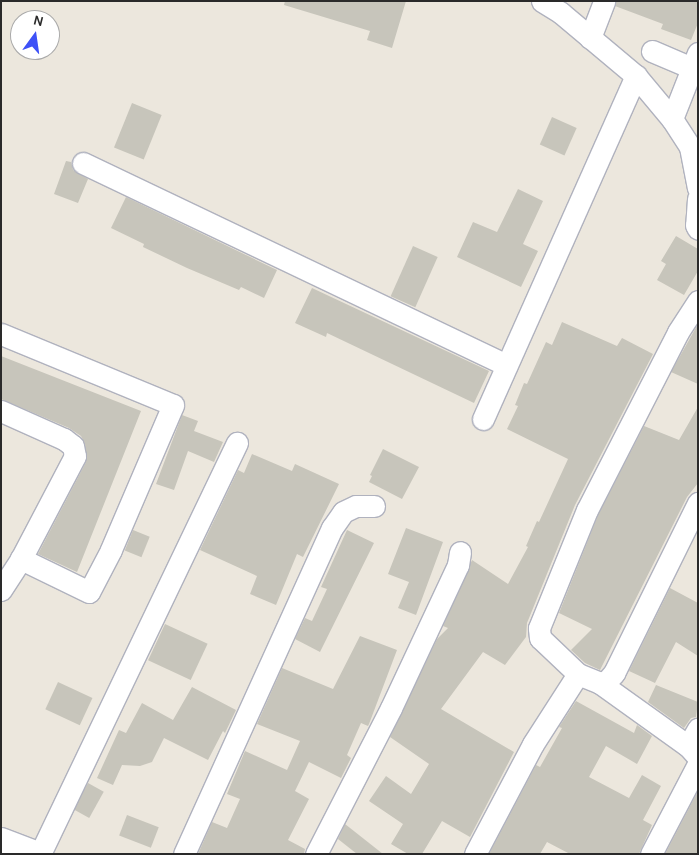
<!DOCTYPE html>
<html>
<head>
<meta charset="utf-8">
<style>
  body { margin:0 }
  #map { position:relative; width:699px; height:855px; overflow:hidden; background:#ece7dd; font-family:Karla,sans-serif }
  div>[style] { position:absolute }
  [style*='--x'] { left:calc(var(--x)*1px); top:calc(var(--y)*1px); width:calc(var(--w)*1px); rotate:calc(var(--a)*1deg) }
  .building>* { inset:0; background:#c7c5bb; transform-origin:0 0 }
  .roads { filter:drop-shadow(1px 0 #b0b2be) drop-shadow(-1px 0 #b0b2be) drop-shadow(0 1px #b0b2be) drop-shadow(0 -1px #b0b2be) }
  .street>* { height:21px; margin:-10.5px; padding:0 10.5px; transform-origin:10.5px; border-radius:10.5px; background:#fff }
  .secondary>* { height:28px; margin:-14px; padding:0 14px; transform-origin:14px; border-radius:14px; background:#fff }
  span { translate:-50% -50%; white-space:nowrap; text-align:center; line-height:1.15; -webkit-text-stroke:5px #fff; paint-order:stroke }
  .frame { position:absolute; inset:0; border:2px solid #2a2a2a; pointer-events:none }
  .north { position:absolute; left:10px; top:10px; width:50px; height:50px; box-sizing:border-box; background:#fff; border:1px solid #aaa; border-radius:50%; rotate:14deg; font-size:14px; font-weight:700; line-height:20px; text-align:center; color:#2a2a2a }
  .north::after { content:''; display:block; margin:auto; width:18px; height:22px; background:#3e51f7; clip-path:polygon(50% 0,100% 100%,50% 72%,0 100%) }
</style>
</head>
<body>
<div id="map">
  <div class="building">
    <div style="clip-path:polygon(285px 1px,406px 1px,392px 48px,367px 40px,370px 31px,284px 5px)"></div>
    <div style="clip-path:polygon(616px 1px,698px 1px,698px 23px,691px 40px,661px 29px,663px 24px,615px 6px)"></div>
    <div style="left:132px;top:103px;width:32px;height:48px;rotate:22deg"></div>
    <div style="left:552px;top:117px;width:27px;height:30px;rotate:24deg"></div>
    <div style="clip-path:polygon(66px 161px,71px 162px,73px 170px,88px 179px,78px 203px,54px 194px)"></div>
    <div style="clip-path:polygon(518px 189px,543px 201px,523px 244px,538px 251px,521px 287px,457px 257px,473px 222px,497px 232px)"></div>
    <div style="clip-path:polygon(126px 197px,277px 270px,264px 298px,241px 287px,239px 290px,187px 268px,143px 247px,144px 244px,111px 228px)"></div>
    <div style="clip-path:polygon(676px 236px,698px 249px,698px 271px,684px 295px,657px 280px,666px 264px,661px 261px)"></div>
    <div style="left:413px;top:246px;width:27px;height:55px;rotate:24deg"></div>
    <div style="clip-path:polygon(312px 288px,489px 371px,474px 403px,327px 333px,326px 337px,295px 323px)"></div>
    <div style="clip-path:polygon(562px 322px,617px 346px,622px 338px,653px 354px,575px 505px,527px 623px,526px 637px,505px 665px,483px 652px,441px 709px,514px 752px,470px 837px,442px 821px,422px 854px,408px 854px,391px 844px,403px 824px,369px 801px,386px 776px,411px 794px,429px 764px,390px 737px,437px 639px,448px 628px,443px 626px,472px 560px,508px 584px,528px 547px,526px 546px,537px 521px,539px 522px,568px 459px,507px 429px,518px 406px,515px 405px,524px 383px,527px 384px,546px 342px,552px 345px)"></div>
    <div style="clip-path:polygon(698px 324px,698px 384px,671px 372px)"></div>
    <div style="clip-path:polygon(1px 356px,141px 411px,77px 572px,38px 554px,86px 462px,85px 444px,81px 436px,69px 428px,1px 399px)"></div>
    <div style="clip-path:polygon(698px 407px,698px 483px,687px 497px,600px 670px,585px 663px,571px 650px,592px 629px,559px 613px,598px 515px,644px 426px,679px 440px)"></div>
    <div style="clip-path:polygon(182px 415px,198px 421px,194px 431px,223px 442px,214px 462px,188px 451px,174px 490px,156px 484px)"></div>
    <div style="clip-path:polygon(383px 449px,419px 467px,402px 499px,369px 482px,372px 476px,370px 475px)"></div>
    <div style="clip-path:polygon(252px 454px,292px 471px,295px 464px,339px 484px,303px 557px,297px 554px,276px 605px,250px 594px,257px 576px,200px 550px,238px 470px,244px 473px)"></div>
    <div style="clip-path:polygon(406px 528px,443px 542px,416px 615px,398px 608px,409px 582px,388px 574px)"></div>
    <div style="left:133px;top:530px;width:18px;height:22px;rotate:22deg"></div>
    <div style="clip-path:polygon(347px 530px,374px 543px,320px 652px,295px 639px,305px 618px,312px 621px,327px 589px,321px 587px)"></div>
    <div style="clip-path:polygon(670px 588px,698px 603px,698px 656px,676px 642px,655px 683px,629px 671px)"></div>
    <div style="left:165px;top:624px;width:47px;height:40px;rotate:25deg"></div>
    <div style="clip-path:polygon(360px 636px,397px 650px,369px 724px,368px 726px,361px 723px,347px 755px,351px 758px,341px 778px,309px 762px,295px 791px,309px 799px,288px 840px,305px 849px,304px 854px,198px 854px,212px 822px,227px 828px,240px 799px,227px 794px,245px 751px,287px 770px,300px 741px,257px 724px,282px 668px,333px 689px)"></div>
    <div style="left:58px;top:682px;width:38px;height:30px;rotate:25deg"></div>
    <div style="clip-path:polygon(656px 685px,698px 702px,696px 717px,691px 718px,684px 728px,648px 702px)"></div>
    <div style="clip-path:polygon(192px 687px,236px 710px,225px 733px,223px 731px,208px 760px,164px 738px,152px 762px,140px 766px,122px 765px,113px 785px,97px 778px,119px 730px,126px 733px,142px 703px,173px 720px)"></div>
    <div style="clip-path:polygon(576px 701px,634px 733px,637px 725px,652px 736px,637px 764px,606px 746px,589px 777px,629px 798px,642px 775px,661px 786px,643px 820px,652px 825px,639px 854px,570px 854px,547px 842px,540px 854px,489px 854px,536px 765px,540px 767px,562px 728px,559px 727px)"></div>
    <div style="left:88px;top:783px;width:18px;height:30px;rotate:29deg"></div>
    <div style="clip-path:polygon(698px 791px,698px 854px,665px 854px)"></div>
    <div style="left:127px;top:815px;width:34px;height:22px;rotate:21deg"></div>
    <div style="clip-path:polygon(345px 824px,383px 854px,357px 854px,338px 839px)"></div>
  </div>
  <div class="roads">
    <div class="street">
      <div style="--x:542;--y:1;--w:22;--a:32"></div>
      <div style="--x:561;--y:13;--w:98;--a:40"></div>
      <div style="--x:636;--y:76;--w:56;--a:50.1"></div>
      <div style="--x:672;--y:119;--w:33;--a:57"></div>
      <div style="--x:690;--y:147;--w:42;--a:79"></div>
      <div style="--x:590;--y:38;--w:40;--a:-69"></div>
      <div style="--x:652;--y:51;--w:43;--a:23"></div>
      <div style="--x:672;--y:119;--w:71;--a:-68.5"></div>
      <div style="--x:83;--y:163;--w:469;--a:25.5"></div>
      <div style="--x:698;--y:199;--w:26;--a:94"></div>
      <div style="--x:696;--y:225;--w:4;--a:63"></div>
      <div style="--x:1;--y:334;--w:186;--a:22.4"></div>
      <div style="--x:173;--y:405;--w:158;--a:113.2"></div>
      <div style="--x:111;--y:550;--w:47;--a:117.6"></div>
      <div style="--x:89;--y:592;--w:76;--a:-154.1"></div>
      <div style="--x:1;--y:411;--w:69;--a:24"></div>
      <div style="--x:64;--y:439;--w:11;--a:38"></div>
      <div style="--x:73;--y:446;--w:10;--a:79"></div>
      <div style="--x:75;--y:456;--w:116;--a:117.7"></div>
      <div style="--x:21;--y:559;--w:37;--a:123"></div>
      <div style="--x:483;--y:419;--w:376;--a:-66"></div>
      <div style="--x:578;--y:674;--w:24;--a:22"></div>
      <div style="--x:600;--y:683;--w:7;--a:-16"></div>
      <div style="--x:607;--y:681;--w:11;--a:-49"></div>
      <div style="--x:614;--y:673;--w:190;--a:-63.7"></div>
      <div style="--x:600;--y:683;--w:108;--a:35.6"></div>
      <div style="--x:697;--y:756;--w:13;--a:-132"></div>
      <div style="--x:688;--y:746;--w:20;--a:-60"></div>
      <div style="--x:40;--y:854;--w:456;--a:-64.4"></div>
      <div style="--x:184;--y:854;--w:358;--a:-65.6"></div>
      <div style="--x:332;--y:528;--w:19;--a:-55"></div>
      <div style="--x:343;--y:512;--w:14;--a:-25"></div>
      <div style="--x:356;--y:506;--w:18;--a:0"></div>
      <div style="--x:316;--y:854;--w:164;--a:-62.8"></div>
      <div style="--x:391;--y:708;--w:158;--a:-64.9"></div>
      <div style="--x:458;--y:565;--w:13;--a:-81"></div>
      <div style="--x:475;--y:854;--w:124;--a:-62.2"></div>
      <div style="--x:533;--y:744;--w:83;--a:-57.3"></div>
      <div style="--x:578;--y:674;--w:52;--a:-136.5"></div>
      <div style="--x:540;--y:638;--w:10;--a:-96"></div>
      <div style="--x:539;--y:628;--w:127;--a:-67.9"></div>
      <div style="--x:587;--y:510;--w:200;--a:-62.9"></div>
      <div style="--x:678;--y:332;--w:37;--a:-57"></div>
      <div style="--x:651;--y:854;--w:102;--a:-62.4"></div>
    </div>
    <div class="secondary">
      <div style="--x:1;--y:842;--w:33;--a:21"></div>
    </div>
  </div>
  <div class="frame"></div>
  <div class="north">N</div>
</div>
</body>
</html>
